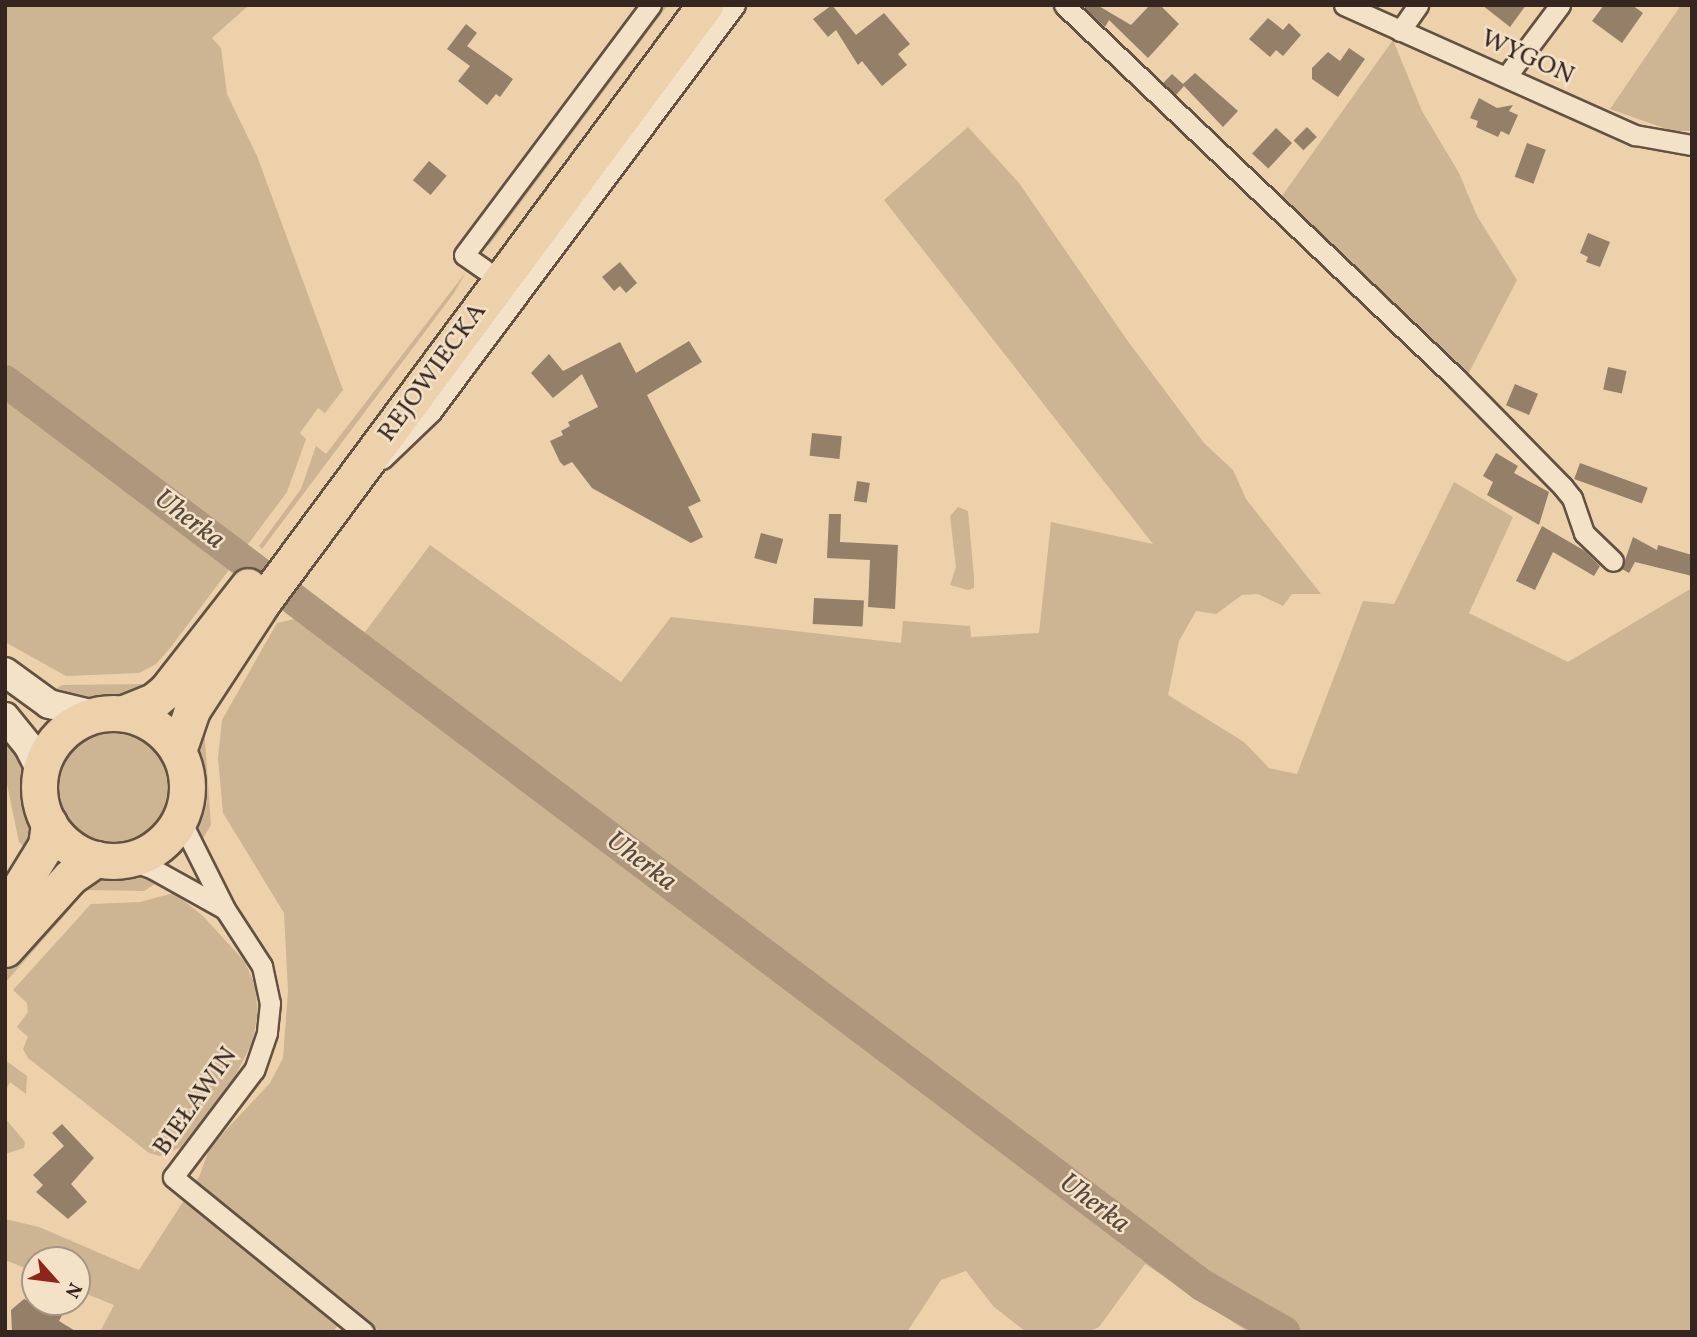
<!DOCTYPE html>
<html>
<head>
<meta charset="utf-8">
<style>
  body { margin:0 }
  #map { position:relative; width:1697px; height:1337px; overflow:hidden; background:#ecd1ab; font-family:Vollkorn,serif }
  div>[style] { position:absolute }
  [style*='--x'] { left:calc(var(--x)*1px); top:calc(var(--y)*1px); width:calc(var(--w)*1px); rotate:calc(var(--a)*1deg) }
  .green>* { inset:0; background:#cdb493 }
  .round { border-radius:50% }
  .river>* { height:32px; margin:-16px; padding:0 16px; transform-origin:16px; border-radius:16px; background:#ae977c }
  .building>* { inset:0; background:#947f68; transform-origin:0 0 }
  .roads { filter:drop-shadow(2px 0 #635143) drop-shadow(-2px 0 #635143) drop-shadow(0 2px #635143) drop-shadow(0 -2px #635143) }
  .street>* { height:19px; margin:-9.5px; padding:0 9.5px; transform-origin:9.5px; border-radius:9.5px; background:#f3e1c8 }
  .secondary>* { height:28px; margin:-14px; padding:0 14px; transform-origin:14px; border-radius:14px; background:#f3e1c8 }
  .highway>* { height:35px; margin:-17.5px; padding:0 17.5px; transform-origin:17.5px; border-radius:17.5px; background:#ecd1ab }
  .highway>.ring { margin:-17.5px; padding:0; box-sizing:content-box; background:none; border:35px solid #ecd1ab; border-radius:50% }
  span { translate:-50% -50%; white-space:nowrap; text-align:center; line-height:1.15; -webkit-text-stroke:5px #f3e1c8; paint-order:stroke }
  .street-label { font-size:26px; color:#352620 }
  .water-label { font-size:28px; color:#59483c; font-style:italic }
  .frame { position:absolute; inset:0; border:7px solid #352620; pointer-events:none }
  .north { position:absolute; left:21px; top:1246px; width:70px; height:70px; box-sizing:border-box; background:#f3e1c8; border:2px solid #a79685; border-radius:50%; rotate:118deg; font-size:19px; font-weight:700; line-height:28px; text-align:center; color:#352620 }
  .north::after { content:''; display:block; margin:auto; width:24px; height:32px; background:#8f2418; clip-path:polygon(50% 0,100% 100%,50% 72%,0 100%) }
</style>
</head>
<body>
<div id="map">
  <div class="green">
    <div style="clip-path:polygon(5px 5px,249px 5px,212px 38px,221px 48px,227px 94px,257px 156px,343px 390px,325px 413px,318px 408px,300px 433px,306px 439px,287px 492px,171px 647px,156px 664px,139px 673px,66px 676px,5px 642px)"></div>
    <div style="clip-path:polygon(656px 5px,668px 5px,490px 244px,479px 250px)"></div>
    <div style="clip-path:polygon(1681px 5px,1692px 5px,1692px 131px,1672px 131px,1610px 109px)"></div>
    <div style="clip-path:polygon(1393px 40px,1422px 111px,1459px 173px,1477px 216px,1517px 280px,1464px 382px,1277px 203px)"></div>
    <div style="clip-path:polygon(968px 127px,1019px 183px,1127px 340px,1204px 443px,1233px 470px,1246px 499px,1321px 594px,1292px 594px,1283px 606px,1258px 594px,1242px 595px,1216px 614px,1196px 611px,1179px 641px,1168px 695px,1244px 742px,1269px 768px,1297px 774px,1363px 601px,1394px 604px,1454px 482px,1513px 517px,1469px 613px,1568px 662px,1692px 588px,1692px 1332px,1248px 1332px,1145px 1264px,1099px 1327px,1088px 1332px,1026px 1332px,993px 1306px,966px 1271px,941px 1280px,907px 1332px,381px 1332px,349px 1310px,333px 1332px,100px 1332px,114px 1305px,77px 1290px,77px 1260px,35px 1260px,35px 1272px,5px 1260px,5px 1219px,39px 1227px,139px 1270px,199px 1177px,210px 1147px,270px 1083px,283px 1058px,288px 991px,284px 913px,223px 813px,218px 758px,222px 720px,277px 623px,321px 613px,365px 632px,430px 545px,621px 682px,671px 617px,901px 643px,903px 621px,970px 626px,971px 637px,1039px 633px,1051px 522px,1153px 544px,884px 200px)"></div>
    <div style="clip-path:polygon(466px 272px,454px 293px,262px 549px,259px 546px,301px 489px,316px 446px,326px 454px)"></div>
    <div style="clip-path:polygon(958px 507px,968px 511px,974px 577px,974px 588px,968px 590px,950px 585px,956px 567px,950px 516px)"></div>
    <div style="clip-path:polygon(148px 684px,118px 704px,81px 706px,50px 693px,62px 685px)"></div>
    <div style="clip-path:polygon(204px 726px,211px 825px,202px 840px,195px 821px,197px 778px,190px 755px)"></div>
    <div class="round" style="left:53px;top:730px;width:116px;height:116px"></div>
    <div style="clip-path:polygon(8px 737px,29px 775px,28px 798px,37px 829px,31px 853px,19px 842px,5px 775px)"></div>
    <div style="clip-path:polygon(107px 871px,135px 872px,158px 882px,144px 891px,80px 890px)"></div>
    <div style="clip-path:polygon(174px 893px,203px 916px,245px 962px,255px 985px,258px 1014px,252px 1043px,232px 1082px,181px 1147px,160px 1156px,149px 1153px,28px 1058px,23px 1049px,28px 1037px,17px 1027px,28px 1012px,27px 1003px,13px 990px,91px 904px,140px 902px)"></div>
    <div style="clip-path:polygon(62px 901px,71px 908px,5px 983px,5px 969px)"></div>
    <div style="clip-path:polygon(5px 1060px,27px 1076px,26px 1094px,10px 1082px,5px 1092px)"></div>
    <div style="clip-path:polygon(5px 1118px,25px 1142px,24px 1148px,5px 1154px)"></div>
  </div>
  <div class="river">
    <div style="--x:5;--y:381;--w:1500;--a:37.06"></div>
    <div style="--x:1202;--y:1285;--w:95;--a:29.8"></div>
  </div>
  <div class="building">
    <div style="clip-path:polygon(832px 5px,856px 35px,884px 13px,910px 44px,898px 54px,907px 65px,882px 86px,862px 61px,858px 65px,836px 30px,828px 37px,813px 19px)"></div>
    <div style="clip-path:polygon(1082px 5px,1097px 5px,1131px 25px,1150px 5px,1160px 5px,1179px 24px,1148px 58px,1109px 20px,1105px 27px)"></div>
    <div style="clip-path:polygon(1482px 5px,1526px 5px,1510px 27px)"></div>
    <div style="clip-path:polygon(1604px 5px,1632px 5px,1643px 13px,1622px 43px,1592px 21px)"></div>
    <div style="clip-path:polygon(1268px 18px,1283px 30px,1289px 23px,1301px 35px,1283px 56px,1276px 50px,1270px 57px,1249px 39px)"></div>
    <div style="clip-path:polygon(466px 24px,477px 33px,467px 46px,513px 79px,500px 97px,496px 94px,487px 105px,458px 81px,470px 66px,447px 49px)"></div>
    <div style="clip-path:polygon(1349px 48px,1365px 59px,1338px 97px,1312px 79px,1312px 68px,1328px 52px,1340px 61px)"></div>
    <div style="clip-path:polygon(1195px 73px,1238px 111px,1223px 127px,1184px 86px,1176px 95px,1163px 83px,1172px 74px,1183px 84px)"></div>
    <div style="clip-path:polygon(1479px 98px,1497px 108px,1513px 105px,1509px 111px,1518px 115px,1509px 135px,1501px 131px,1498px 137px,1476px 127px,1478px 121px,1470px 118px)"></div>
    <div style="left:1307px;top:127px;width:14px;height:19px;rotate:45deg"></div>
    <div style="left:1276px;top:128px;width:22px;height:35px;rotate:43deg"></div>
    <div style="left:1527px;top:143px;width:20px;height:36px;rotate:20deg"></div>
    <div style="left:429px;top:161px;width:23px;height:25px;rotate:40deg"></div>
    <div style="clip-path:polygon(1588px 233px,1610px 242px,1600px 267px,1586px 262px,1588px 257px,1580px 253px)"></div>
    <div style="clip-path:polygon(620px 262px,637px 283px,626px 293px,620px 286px,614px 291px,602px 277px)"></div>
    <div style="clip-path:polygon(689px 341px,702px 362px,647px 395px,701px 501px,688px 507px,703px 537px,691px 543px,592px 488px,572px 462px,564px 466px,560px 462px,550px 441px,563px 435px,561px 431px,570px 426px,568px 422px,598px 407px,582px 374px,553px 398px,531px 373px,549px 354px,563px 371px,620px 342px,636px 373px)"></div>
    <div style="left:1608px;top:367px;width:19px;height:23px;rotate:12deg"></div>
    <div style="left:1515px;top:384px;width:25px;height:23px;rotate:23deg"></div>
    <div style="left:812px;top:433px;width:30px;height:23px;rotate:6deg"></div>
    <div style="clip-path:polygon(1496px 453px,1518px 466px,1514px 473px,1549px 492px,1539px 525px,1487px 495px,1493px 482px,1483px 476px)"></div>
    <div style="left:1580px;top:463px;width:72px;height:17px;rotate:20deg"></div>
    <div style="left:857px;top:481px;width:13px;height:20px;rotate:9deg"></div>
    <div style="clip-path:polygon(829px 514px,841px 514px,840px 542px,898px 545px,895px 609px,868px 607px,870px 560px,827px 558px)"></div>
    <div style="clip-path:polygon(1542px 526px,1585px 551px,1600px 566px,1594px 576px,1553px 552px,1535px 590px,1516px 581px)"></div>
    <div style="left:761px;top:533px;width:23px;height:26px;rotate:15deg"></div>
    <div style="clip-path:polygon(1633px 537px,1657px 550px,1658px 545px,1692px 555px,1692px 576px,1635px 562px,1629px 573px,1622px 569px)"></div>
    <div style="left:814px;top:598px;width:50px;height:26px;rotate:3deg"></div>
    <div style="clip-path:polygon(62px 1124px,94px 1158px,71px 1184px,87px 1202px,68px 1219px,36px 1192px,43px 1185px,33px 1175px,64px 1146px,52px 1133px)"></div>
    <div style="clip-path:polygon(24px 1299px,62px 1315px,59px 1321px,77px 1332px,12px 1332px,11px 1310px)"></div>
  </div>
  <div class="roads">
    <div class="street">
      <div style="--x:1064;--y:5;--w:543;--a:43.58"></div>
      <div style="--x:1457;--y:379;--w:151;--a:45.5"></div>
      <div style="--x:1563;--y:487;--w:14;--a:51"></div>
      <div style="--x:1572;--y:498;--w:37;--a:71"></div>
      <div style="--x:1584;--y:533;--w:40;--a:44"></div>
      <div style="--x:1344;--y:5;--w:319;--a:24.1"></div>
      <div style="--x:1635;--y:135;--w:58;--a:10"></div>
      <div style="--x:1400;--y:31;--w:32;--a:-55"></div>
      <div style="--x:1506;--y:77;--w:90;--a:-53.1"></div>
      <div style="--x:484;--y:269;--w:24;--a:-145"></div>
      <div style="--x:464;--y:255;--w:312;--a:-53.2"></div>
      <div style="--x:382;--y:459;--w:68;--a:-43.8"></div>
      <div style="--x:431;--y:412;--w:508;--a:-53.24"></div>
      <div style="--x:183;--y:811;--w:18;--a:84"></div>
      <div style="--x:185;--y:829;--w:89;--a:63.4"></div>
      <div style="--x:225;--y:909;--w:68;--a:57"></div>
      <div style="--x:262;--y:966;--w:38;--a:78"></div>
      <div style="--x:270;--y:1003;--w:30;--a:96"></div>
      <div style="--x:267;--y:1033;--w:39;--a:109"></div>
      <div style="--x:254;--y:1070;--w:134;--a:127.1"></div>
      <div style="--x:173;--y:1177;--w:246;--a:39.1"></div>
      <div style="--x:126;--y:859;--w:29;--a:20"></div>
      <div style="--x:153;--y:869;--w:82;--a:29.1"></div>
    </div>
    <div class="secondary">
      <div style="--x:5;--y:672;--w:54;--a:36"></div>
      <div style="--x:49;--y:704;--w:46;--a:13.7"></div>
      <div style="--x:5;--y:717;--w:38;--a:51"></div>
      <div style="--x:29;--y:747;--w:27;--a:63"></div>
    </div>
    <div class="highway">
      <div style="--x:124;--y:713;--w:32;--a:-22"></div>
      <div style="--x:154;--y:701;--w:16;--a:-40"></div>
      <div style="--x:166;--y:691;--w:133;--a:-52"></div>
      <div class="ring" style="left:39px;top:713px;width:113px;height:113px"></div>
      <div style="--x:178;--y:751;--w:43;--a:-71.1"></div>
      <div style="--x:192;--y:710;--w:131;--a:-56.8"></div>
      <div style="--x:264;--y:600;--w:741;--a:-53.46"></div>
      <div style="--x:5;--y:912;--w:79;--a:-58.5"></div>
      <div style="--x:46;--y:845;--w:22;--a:-82"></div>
      <div style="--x:5;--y:949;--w:97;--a:-47.9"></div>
      <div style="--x:70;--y:877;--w:32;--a:-35"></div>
    </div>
  </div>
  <div class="street-label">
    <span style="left:1527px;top:58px;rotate:24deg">WYGON</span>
    <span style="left:433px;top:373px;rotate:-54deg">REJOWIECKA</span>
    <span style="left:196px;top:1102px;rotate:-55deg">BIEŁAWIN</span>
  </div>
  <div class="water-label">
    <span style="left:189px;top:520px;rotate:37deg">Uherka</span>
    <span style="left:641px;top:862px;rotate:37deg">Uherka</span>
    <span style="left:1094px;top:1204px;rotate:37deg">Uherka</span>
  </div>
  <div class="frame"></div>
  <div class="north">N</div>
</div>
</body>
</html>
